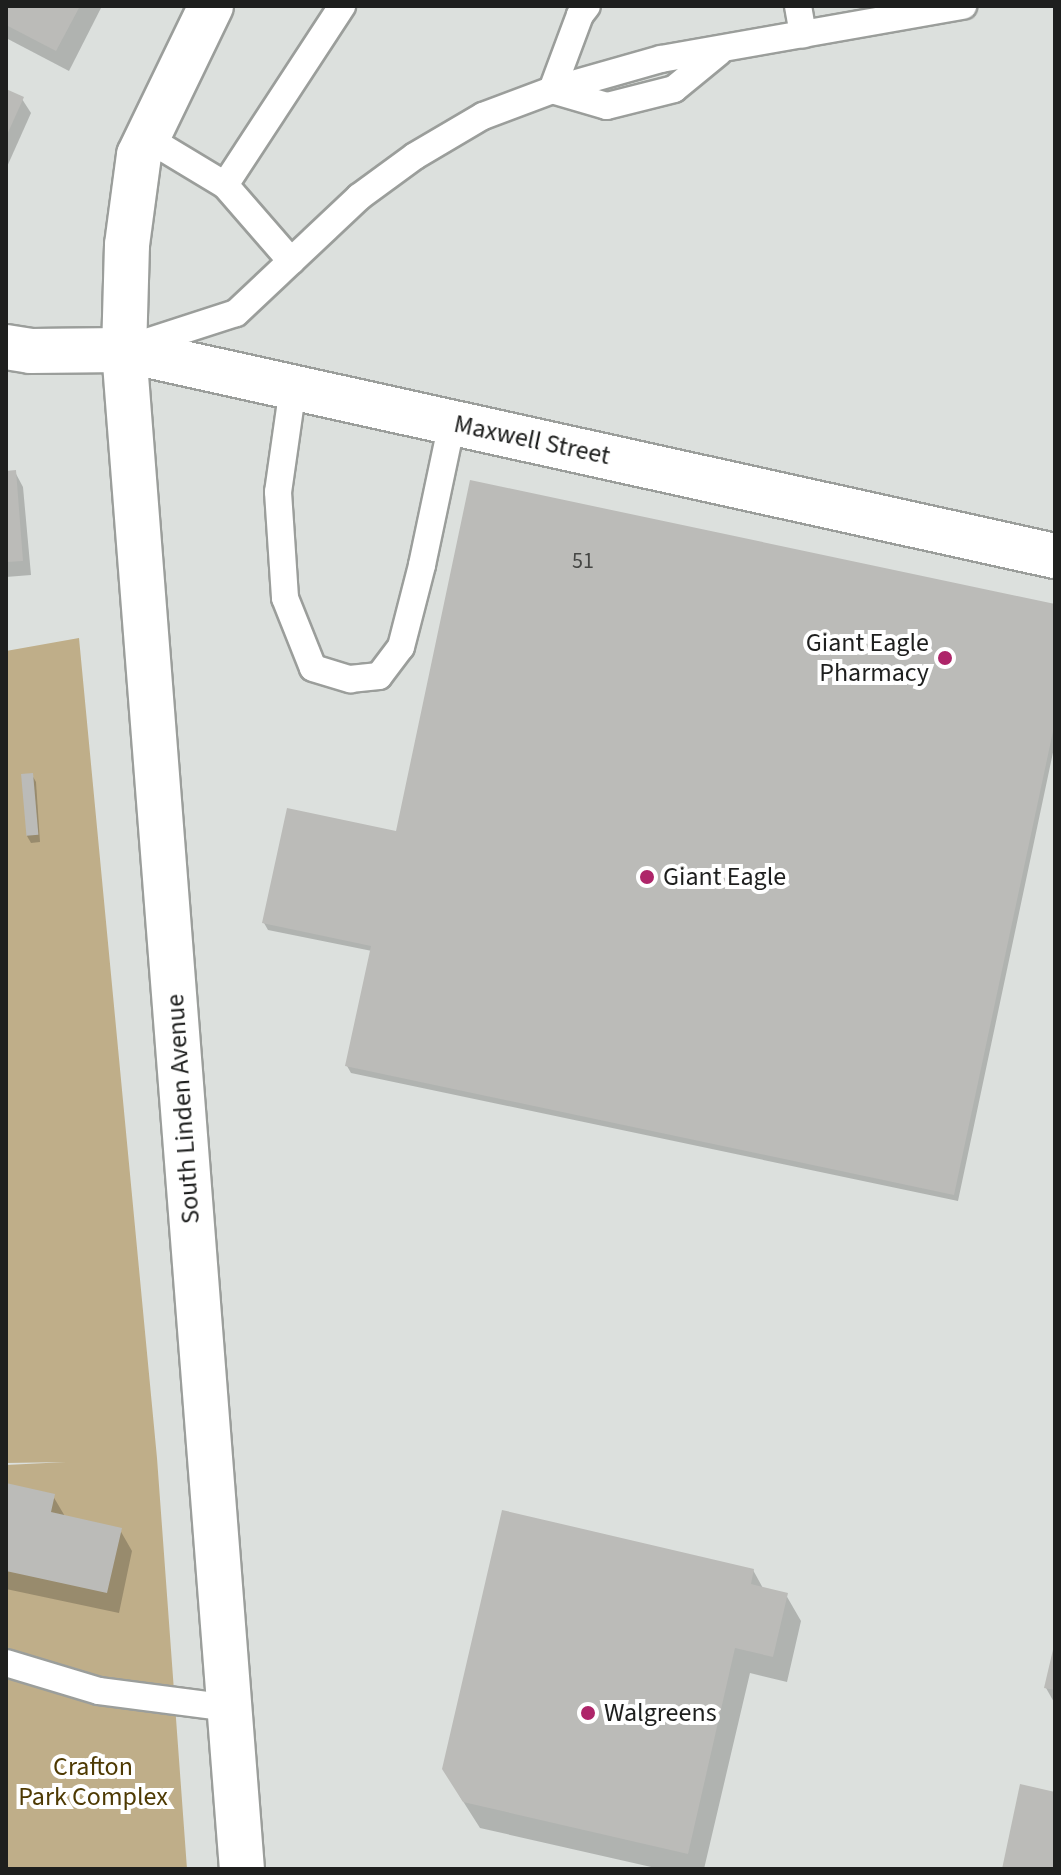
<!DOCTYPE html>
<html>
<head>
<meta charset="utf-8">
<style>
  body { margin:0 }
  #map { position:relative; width:1061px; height:1875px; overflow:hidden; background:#dce0dd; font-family:"Source Sans 3",sans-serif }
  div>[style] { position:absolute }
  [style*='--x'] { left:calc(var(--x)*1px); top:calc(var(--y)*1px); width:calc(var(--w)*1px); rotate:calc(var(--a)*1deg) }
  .green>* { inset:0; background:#bfae89 }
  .shadow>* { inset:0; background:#0003 }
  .building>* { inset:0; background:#bbbbb8; transform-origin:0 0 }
  .roads { filter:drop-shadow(2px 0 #9b9e9b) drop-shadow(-2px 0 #9b9e9b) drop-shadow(0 2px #9b9e9b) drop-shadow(0 -2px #9b9e9b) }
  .lane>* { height:26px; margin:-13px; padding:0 13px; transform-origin:13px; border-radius:13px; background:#fff }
  .street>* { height:44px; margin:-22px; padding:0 22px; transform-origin:22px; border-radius:22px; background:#fff }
  .dots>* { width:22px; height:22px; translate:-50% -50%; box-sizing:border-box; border:4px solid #fff; border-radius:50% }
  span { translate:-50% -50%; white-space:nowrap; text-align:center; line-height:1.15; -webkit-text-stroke:8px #fff; paint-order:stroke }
  .number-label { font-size:22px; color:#454644 }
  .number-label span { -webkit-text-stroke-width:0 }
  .street-label { font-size:26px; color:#1e1f1e }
  .poi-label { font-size:26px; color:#1e1f1e }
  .right { translate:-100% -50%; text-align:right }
  .left { translate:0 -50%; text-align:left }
  .park-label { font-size:26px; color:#4e3a03 }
  .frame { position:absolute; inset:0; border:8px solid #1e1f1e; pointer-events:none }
</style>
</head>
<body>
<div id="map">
  <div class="green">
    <div style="clip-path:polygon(79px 638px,157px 1458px,187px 1869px,6px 1869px,6px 1465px,66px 1462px,6px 1463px,6px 651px)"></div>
  </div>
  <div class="shadow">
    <div style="clip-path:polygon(6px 6px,102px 6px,69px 71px,6px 38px)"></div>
    <div style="clip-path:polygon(6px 91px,22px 99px,31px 113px,6px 169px)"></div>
    <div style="clip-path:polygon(15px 472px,23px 487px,31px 575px,6px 577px,6px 473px)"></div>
    <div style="clip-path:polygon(1055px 606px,1055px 743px,958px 1201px,351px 1073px,347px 1066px,372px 951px,268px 930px,264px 923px,397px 833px)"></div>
    <div style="clip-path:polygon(32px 775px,36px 782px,40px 842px,31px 843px,27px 836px)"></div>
    <div style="clip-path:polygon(6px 1485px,53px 1496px,66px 1518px,120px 1530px,132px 1551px,119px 1613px,6px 1589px)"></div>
    <div style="clip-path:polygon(753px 1570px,764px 1590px,786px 1595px,801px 1621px,787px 1682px,750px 1673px,704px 1869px,660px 1869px,480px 1828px,459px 1795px)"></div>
    <div style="clip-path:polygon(1055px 1644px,1055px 1704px,1046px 1688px)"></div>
  </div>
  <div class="building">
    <div style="clip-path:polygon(6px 6px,80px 6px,56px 51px,6px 25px)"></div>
    <div style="clip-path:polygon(6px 89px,24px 97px,6px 137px)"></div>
    <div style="clip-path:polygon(16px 470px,23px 561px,6px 562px,6px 471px)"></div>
    <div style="clip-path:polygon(470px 480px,1055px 604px,1055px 722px,954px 1195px,345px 1066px,371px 946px,262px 923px,287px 808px,396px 831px)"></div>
    <div style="left:33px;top:773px;width:62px;height:12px;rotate:85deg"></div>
    <div style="clip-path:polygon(6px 1483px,55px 1494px,51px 1512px,122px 1528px,107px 1593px,6px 1571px)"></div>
    <div style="clip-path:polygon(502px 1510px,754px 1569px,751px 1584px,788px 1593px,773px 1657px,735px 1648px,688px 1854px,463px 1802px,442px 1769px)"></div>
    <div style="clip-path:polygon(1055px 1641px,1055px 1690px,1044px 1688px)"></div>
    <div style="clip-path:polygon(1020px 1784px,1055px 1792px,1055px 1869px,1002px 1869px)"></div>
  </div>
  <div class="roads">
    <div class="lane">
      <div style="--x:798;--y:6;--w:29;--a:80"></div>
      <div style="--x:552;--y:90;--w:57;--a:16.2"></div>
      <div style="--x:607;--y:106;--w:69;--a:-14.2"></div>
      <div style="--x:674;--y:89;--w:58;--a:-39.4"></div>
      <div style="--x:552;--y:90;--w:80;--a:-69.5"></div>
      <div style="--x:580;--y:15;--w:11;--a:-52"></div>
      <div style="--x:147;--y:138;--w:91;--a:31.1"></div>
      <div style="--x:225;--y:185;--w:214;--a:-56.8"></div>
      <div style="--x:225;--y:185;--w:101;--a:49"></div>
      <div style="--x:131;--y:347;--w:110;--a:-17.9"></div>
      <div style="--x:236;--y:313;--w:169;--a:-43.3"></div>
      <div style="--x:359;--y:197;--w:69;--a:-36.2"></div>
      <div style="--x:415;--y:156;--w:79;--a:-30.5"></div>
      <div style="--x:483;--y:116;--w:74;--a:-20.6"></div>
      <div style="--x:552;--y:90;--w:113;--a:-15.9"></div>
      <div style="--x:661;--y:59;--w:307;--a:-10"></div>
      <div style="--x:293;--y:387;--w:106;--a:98.1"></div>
      <div style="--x:278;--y:492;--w:106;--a:86.2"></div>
      <div style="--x:285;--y:598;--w:75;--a:68.2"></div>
      <div style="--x:313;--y:668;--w:39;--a:17"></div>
      <div style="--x:350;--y:679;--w:29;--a:-6"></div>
      <div style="--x:379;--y:676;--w:36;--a:-53"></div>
      <div style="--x:401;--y:647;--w:85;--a:-75.6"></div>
      <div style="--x:422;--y:565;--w:145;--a:-78.1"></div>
      <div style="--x:6;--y:1663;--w:97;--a:16.8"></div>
      <div style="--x:99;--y:1691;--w:132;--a:7.4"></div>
    </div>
    <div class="street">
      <div style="--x:211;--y:6;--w:165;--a:115.8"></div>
      <div style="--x:139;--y:155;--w:91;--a:97.6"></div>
      <div style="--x:127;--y:245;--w:105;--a:91.6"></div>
      <div style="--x:124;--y:350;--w:1524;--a:85.56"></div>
      <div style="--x:6;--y:347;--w:24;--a:9"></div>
      <div style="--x:30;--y:351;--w:94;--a:-0.6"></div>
      <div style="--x:124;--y:350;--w:954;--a:12.48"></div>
    </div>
  </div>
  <div class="dots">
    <div style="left:945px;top:658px;background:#ae2569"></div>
    <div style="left:647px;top:877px;background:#ae2569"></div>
    <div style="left:588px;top:1713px;background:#ae2569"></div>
  </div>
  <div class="number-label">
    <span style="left:583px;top:562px">51</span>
  </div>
  <div class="street-label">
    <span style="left:532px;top:440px;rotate:12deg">Maxwell Street</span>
    <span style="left:183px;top:1109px;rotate:-94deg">South Linden Avenue</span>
  </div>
  <div class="poi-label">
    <span class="right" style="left:929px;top:658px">Giant Eagle<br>Pharmacy</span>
    <span class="left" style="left:663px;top:877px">Giant Eagle</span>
    <span class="left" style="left:604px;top:1713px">Walgreens</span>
  </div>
  <div class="park-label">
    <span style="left:93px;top:1782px">Crafton<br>Park Complex</span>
  </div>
  <div class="frame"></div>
</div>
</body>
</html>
